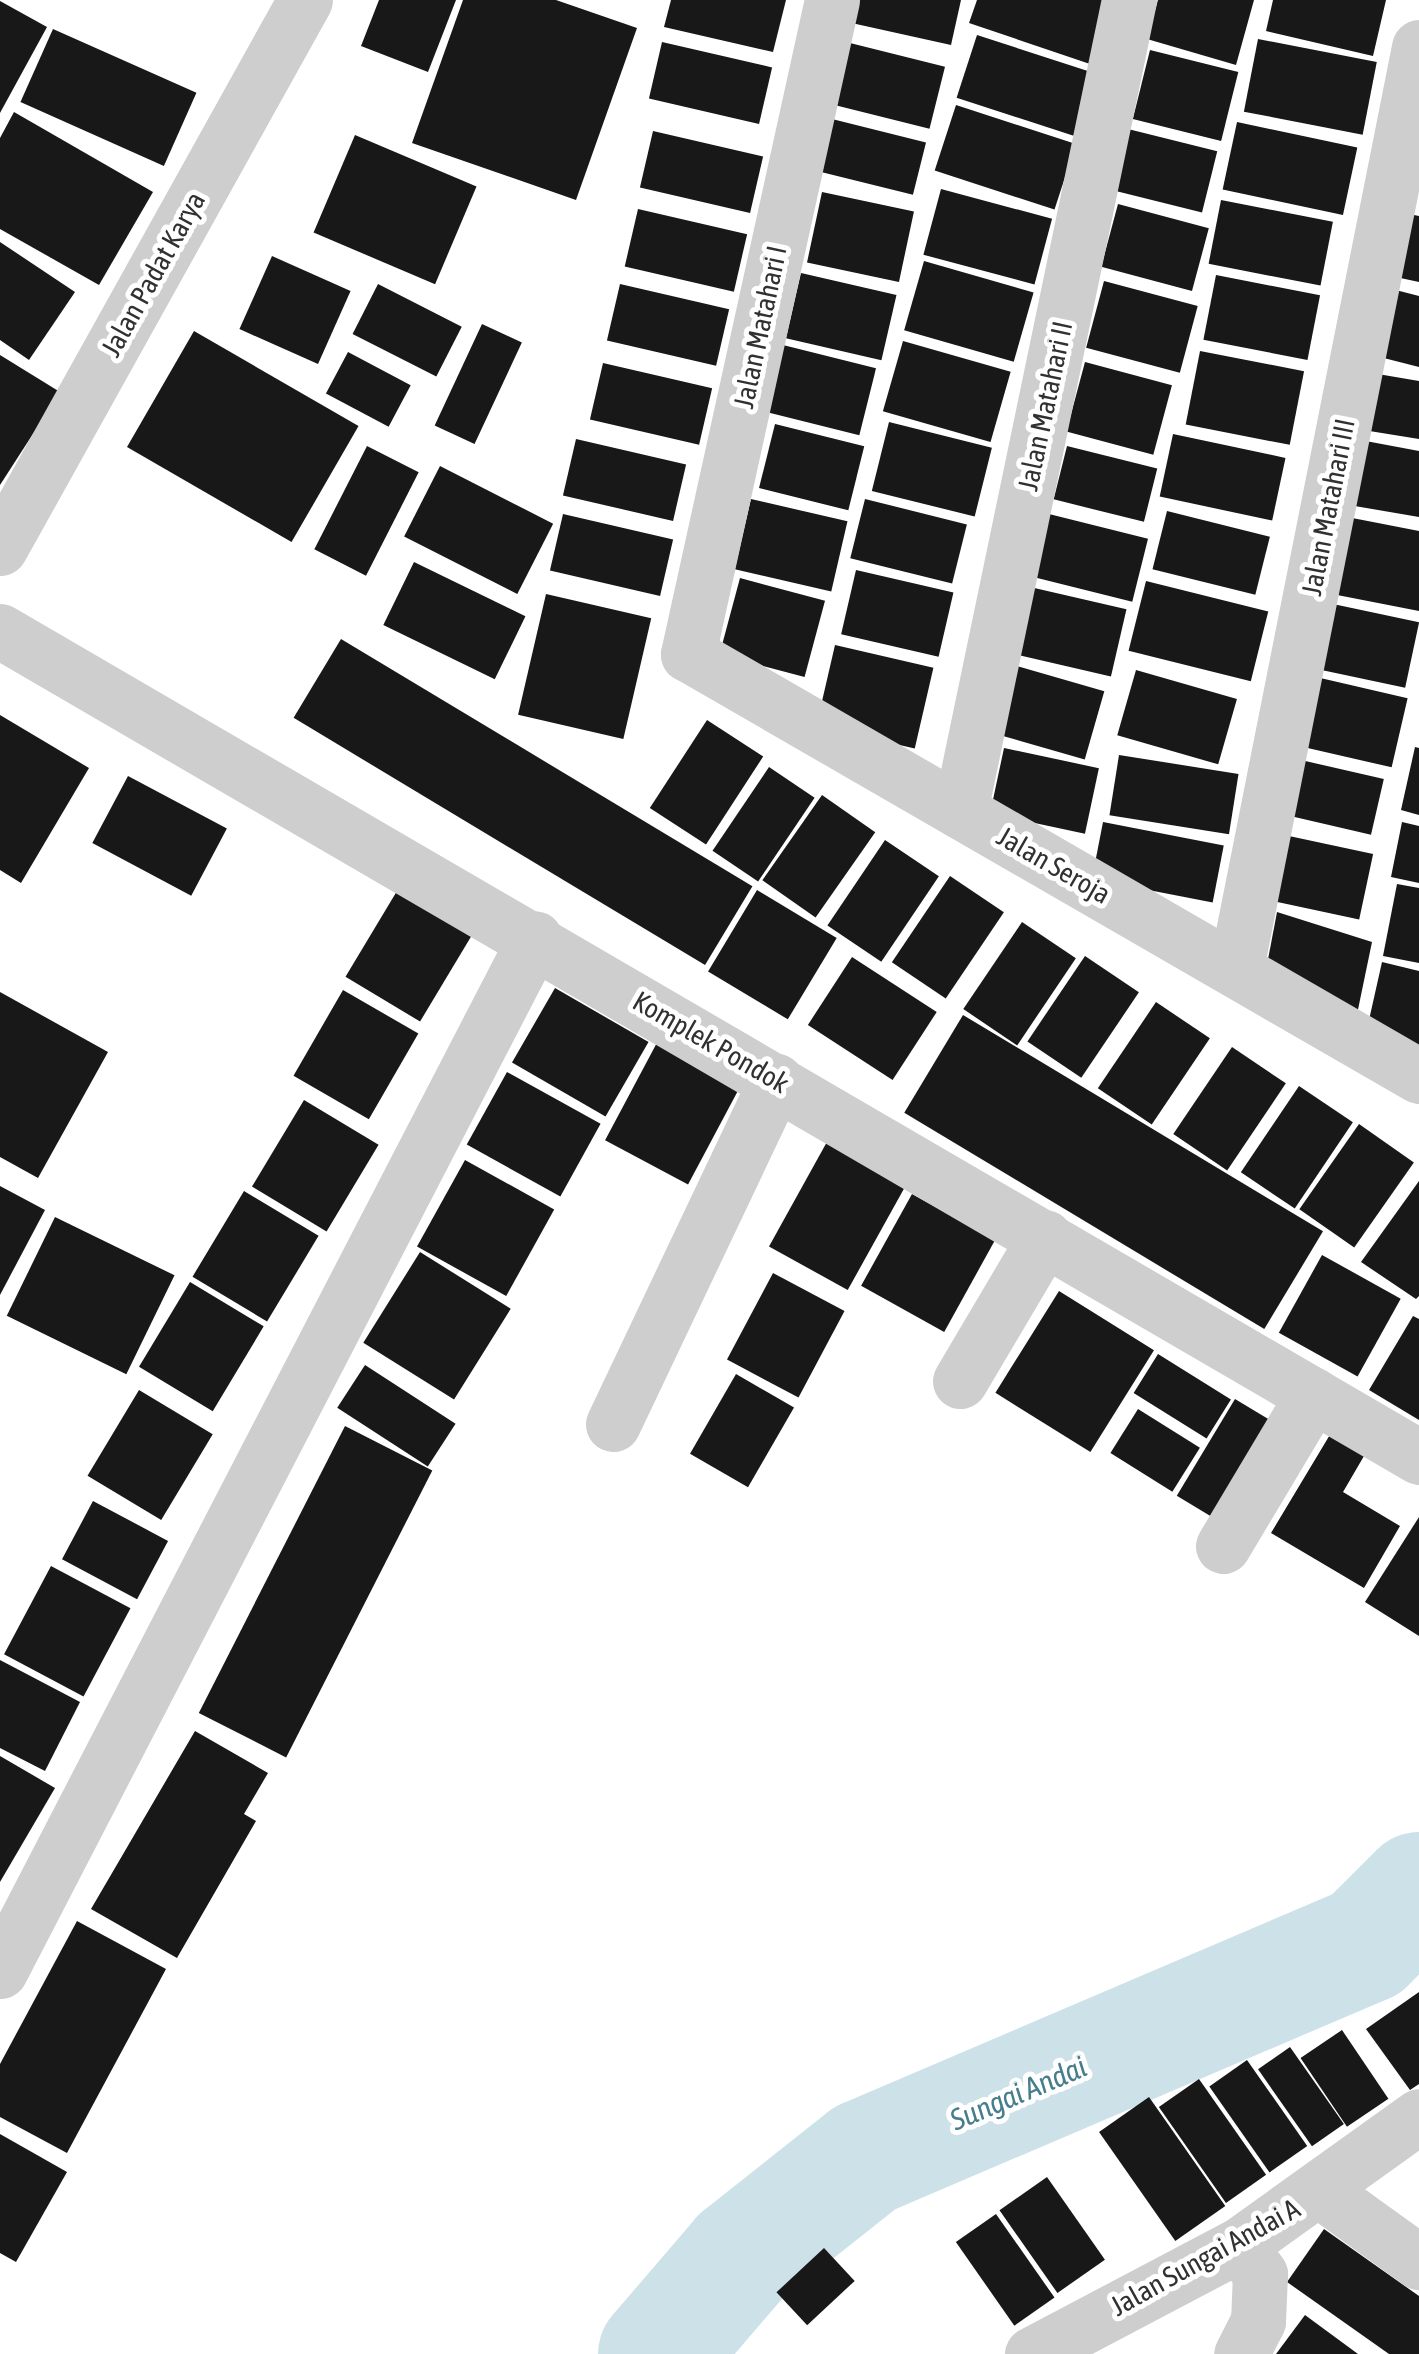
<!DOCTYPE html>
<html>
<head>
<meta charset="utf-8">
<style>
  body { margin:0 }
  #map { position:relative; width:1419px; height:2354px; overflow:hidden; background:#fff; font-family:"Asap Condensed",sans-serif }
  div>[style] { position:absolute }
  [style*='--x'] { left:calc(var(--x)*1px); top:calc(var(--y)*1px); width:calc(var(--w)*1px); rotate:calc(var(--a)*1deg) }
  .river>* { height:118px; margin:-59px; padding:0 59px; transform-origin:59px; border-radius:59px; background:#cce2e8 }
  .building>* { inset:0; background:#181818; transform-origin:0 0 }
  .minor>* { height:55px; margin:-27.5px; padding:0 27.5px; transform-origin:27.5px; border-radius:27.5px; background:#cecece }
  .tertiary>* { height:55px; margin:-27.5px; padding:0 27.5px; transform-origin:27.5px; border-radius:27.5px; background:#cecece }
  span { translate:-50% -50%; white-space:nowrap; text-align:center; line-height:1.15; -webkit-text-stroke:10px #fff; paint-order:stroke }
  .street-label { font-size:28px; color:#313131 }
  .water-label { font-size:30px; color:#467e8c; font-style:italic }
</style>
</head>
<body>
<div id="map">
  <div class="river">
    <div style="--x:657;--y:2354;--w:128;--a:-49.4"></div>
    <div style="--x:740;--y:2257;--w:159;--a:-38.4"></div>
    <div style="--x:865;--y:2158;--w:545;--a:-23.13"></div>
    <div style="--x:1366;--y:1944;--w:75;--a:-45"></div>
  </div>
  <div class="building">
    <div style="clip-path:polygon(379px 0,456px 0,428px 72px,361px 46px)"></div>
    <div style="clip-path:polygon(463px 0,556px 0,637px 28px,576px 200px,412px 143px)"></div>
    <div style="clip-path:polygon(671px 0,786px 0,773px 52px,664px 27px)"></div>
    <div style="clip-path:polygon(852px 0,961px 0,951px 45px,847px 22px)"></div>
    <div style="clip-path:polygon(977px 0,1112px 0,1090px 64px,969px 23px)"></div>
    <div style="clip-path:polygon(1158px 0,1254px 0,1236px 65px,1147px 39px)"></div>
    <div style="clip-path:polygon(1273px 0,1386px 0,1373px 56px,1266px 31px)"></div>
    <div style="clip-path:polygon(0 1px,47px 27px,0 113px)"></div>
    <div style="left:53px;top:29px;width:157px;height:80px;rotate:24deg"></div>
    <div style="left:977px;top:35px;width:123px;height:66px;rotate:18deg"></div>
    <div style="left:1258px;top:39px;width:121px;height:74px;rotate:11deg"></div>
    <div style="left:662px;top:42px;width:113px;height:58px;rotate:13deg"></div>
    <div style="left:846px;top:42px;width:102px;height:64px;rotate:14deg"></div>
    <div style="left:1150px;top:50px;width:91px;height:71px;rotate:14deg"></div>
    <div style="left:956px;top:105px;width:126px;height:69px;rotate:18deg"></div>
    <div style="clip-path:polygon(14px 112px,153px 192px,99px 285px,0 229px,0 138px)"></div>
    <div style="left:828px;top:118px;width:101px;height:54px;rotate:14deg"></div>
    <div style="left:1237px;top:122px;width:123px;height:69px;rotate:12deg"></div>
    <div style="left:1128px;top:129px;width:92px;height:63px;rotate:14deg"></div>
    <div style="left:653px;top:131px;width:113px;height:58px;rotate:13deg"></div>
    <div style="left:355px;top:135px;width:132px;height:106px;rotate:23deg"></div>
    <div style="left:941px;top:189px;width:115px;height:68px;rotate:15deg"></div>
    <div style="left:822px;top:192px;width:94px;height:72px;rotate:12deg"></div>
    <div style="left:1221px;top:200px;width:114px;height:65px;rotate:11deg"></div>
    <div style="left:1118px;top:204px;width:94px;height:65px;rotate:15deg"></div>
    <div style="left:638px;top:209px;width:112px;height:59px;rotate:13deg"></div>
    <div style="clip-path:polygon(1404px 213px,1419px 216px,1419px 282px,1391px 276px)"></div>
    <div style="clip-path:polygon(0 242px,75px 292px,29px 360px,0 340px)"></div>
    <div style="left:272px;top:256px;width:86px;height:80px;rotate:24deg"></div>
    <div style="left:924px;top:261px;width:114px;height:72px;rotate:16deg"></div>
    <div style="left:801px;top:273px;width:98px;height:67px;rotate:13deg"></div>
    <div style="left:1216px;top:275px;width:106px;height:66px;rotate:11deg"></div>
    <div style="left:1104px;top:281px;width:97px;height:69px;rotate:15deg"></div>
    <div style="left:378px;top:284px;width:94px;height:56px;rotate:27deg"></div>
    <div style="left:620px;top:284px;width:112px;height:58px;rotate:13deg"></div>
    <div style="clip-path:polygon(1384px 287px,1419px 296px,1419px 367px,1368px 354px)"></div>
    <div style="left:482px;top:324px;width:44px;height:112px;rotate:25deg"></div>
    <div style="left:194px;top:331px;width:190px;height:134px;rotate:30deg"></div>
    <div style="left:903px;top:341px;width:112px;height:73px;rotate:16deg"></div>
    <div style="left:779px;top:344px;width:100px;height:69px;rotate:14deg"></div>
    <div style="left:1200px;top:351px;width:106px;height:75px;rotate:11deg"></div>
    <div style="left:348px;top:352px;width:71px;height:47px;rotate:28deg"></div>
    <div style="clip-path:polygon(0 355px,60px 392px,0 485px)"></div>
    <div style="left:1085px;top:362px;width:90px;height:72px;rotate:15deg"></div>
    <div style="left:603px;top:363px;width:112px;height:58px;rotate:13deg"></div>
    <div style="clip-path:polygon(1366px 372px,1419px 381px,1419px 439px,1357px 429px)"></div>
    <div style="left:889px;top:422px;width:106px;height:71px;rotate:14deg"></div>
    <div style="left:775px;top:424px;width:92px;height:66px;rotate:14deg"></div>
    <div style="left:1173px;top:434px;width:115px;height:64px;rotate:12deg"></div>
    <div style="left:576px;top:439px;width:113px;height:58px;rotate:13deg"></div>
    <div style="clip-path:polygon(1355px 439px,1419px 451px,1419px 517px,1343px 504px)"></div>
    <div style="left:367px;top:446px;width:58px;height:116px;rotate:27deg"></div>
    <div style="left:1067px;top:446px;width:93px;height:55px;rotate:14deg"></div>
    <div style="left:440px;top:466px;width:127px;height:79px;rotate:27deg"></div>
    <div style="left:751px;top:499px;width:99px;height:72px;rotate:13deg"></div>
    <div style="left:865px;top:499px;width:105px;height:61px;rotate:14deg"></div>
    <div style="left:1167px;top:511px;width:106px;height:60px;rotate:14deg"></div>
    <div style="left:563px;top:514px;width:113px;height:58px;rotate:13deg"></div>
    <div style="left:1049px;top:514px;width:102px;height:65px;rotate:14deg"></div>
    <div style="clip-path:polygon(1342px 516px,1419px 531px,1419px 611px,1327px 593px)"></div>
    <div style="left:414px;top:562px;width:124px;height:70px;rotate:26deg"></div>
    <div style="left:856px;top:570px;width:100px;height:66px;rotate:13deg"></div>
    <div style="left:740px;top:578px;width:88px;height:79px;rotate:15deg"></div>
    <div style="left:1146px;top:581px;width:126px;height:72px;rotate:14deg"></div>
    <div style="left:1030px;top:587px;width:99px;height:69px;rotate:13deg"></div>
    <div style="left:546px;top:594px;width:108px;height:124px;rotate:13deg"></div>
    <div style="left:1333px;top:604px;width:88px;height:67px;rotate:12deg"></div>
    <div style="left:341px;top:639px;width:480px;height:92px;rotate:31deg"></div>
    <div style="left:835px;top:645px;width:101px;height:83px;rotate:13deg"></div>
    <div style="left:1013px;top:665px;width:95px;height:71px;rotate:16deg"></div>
    <div style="left:1136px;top:670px;width:105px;height:68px;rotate:16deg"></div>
    <div style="left:1316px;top:677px;width:94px;height:71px;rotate:13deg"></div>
    <div style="clip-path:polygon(0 715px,89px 768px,21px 883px,0 870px)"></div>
    <div style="left:707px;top:720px;width:67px;height:105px;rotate:33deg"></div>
    <div style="clip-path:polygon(1415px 747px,1419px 748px,1419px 815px,1401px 810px)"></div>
    <div style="left:1004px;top:748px;width:97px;height:67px;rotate:12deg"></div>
    <div style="left:1119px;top:755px;width:121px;height:61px;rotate:9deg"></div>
    <div style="left:1301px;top:760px;width:85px;height:57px;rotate:13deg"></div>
    <div style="left:769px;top:767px;width:55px;height:101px;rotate:34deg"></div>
    <div style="left:128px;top:776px;width:112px;height:76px;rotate:28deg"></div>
    <div style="left:822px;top:795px;width:65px;height:104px;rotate:35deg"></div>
    <div style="left:1103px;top:822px;width:123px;height:58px;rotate:11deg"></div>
    <div style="clip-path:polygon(1402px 822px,1419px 826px,1419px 883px,1391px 877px)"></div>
    <div style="left:1289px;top:836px;width:86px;height:67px;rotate:12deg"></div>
    <div style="left:885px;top:840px;width:65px;height:103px;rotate:34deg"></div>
    <div style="left:950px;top:876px;width:65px;height:104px;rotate:34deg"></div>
    <div style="clip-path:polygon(1397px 884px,1419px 888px,1419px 963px,1383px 956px)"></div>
    <div style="left:757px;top:890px;width:93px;height:95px;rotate:31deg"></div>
    <div style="left:397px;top:891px;width:87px;height:100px;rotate:31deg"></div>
    <div style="clip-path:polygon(1277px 912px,1372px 942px,1355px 1024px,1266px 970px)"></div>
    <div style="left:1022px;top:922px;width:65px;height:105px;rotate:34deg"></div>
    <div style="left:1085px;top:956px;width:65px;height:103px;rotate:34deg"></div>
    <div style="left:852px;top:957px;width:101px;height:81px;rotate:33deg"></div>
    <div style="clip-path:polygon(1382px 962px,1419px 971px,1419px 1060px,1367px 1029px)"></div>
    <div style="left:555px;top:988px;width:108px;height:86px;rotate:30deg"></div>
    <div style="left:343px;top:990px;width:87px;height:99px;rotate:30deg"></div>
    <div style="clip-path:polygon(0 992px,108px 1052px,38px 1178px,0 1157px)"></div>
    <div style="left:1156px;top:1002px;width:65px;height:104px;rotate:34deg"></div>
    <div style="left:963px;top:1015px;width:420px;height:114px;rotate:31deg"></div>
    <div style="left:660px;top:1037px;width:94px;height:117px;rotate:28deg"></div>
    <div style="left:1232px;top:1047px;width:65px;height:105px;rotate:34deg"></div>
    <div style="left:507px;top:1072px;width:107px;height:83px;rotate:29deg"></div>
    <div style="left:1299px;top:1086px;width:65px;height:104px;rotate:34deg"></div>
    <div style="left:304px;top:1100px;width:87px;height:101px;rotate:31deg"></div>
    <div style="left:1359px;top:1124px;width:67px;height:104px;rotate:35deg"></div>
    <div style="left:833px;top:1131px;width:90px;height:132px;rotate:29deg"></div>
    <div style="left:465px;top:1160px;width:102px;height:99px;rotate:29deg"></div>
    <div style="clip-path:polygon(1419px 1181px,1419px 1296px,1416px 1299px,1361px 1262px)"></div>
    <div style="clip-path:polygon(0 1186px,45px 1210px,0 1295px)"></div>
    <div style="left:244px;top:1191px;width:87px;height:100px;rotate:31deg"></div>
    <div style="left:912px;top:1194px;width:95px;height:105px;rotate:29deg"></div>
    <div style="left:55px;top:1217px;width:133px;height:110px;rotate:26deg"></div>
    <div style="left:420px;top:1252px;width:107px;height:107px;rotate:32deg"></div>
    <div style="left:1322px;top:1255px;width:90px;height:89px;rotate:29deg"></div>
    <div style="left:773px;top:1273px;width:81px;height:98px;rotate:28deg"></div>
    <div style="left:190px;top:1282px;width:86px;height:99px;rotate:31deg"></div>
    <div style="left:1059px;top:1291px;width:112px;height:120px;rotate:32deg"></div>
    <div style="clip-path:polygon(1413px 1316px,1419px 1319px,1419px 1420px,1369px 1390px)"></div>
    <div style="left:1158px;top:1354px;width:86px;height:46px;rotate:32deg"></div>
    <div style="left:365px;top:1365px;width:108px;height:51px;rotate:33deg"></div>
    <div style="left:736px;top:1374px;width:67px;height:92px;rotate:30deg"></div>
    <div style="left:139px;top:1390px;width:86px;height:100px;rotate:31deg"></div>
    <div style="left:1235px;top:1399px;width:44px;height:113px;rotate:31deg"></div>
    <div style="left:1138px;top:1409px;width:73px;height:52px;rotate:32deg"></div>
    <div style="clip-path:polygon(1337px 1423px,1371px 1444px,1343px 1492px,1400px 1526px,1364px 1588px,1271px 1533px)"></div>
    <div style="left:345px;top:1426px;width:98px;height:322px;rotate:27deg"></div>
    <div style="left:93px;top:1501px;width:85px;height:66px;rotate:28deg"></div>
    <div style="clip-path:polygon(1419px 1517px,1419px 1636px,1365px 1602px)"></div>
    <div style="left:51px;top:1566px;width:90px;height:100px;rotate:28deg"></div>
    <div style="clip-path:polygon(0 1660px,80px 1702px,45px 1771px,0 1748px)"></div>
    <div style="clip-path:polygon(195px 1731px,268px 1773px,244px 1814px,256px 1821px,177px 1958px,91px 1909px)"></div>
    <div style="clip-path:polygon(0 1756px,55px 1788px,0 1882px)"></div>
    <div style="clip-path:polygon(77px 1921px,166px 1969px,67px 2153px,0 2117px,0 2064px)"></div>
    <div style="clip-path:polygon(1419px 1992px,1419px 2084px,1410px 2090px,1366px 2029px)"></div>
    <div style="left:1342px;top:2030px;width:83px;height:50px;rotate:56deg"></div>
    <div style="left:1290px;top:2047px;width:94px;height:39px;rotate:55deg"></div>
    <div style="left:1247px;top:2060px;width:105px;height:46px;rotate:55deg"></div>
    <div style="left:1199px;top:2079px;width:117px;height:49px;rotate:55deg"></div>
    <div style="left:1149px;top:2097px;width:133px;height:61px;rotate:55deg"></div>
    <div style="clip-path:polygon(0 2134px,67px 2172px,16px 2262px,0 2253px)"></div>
    <div style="left:1047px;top:2177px;width:101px;height:58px;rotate:55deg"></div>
    <div style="left:996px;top:2214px;width:102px;height:49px;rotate:55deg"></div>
    <div style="clip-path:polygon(1324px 2229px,1419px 2296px,1419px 2354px,1389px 2354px,1287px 2282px)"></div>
    <div style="left:824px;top:2248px;width:45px;height:65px;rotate:47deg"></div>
    <div style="clip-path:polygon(1305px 2315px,1358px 2354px,1276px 2354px)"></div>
  </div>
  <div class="minor">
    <div style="--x:832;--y:0;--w:670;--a:102.42"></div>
    <div style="--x:688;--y:654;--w:844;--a:30"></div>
    <div style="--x:0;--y:631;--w:1642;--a:30.2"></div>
    <div style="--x:960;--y:811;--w:828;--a:-78.23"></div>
    <div style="--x:1236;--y:968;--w:939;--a:-78.76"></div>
    <div style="--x:960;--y:1381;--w:167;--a:-59.4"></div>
    <div style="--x:613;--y:1424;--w:380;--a:-64.6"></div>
    <div style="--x:1223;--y:1546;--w:176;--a:-59.2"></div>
    <div style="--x:0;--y:1971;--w:1163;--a:-62.62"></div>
    <div style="--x:1322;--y:2192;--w:120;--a:35.8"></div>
    <div style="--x:1239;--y:2245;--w:36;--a:54"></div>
    <div style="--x:1260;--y:2274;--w:47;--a:92.4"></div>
    <div style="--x:1258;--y:2321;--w:37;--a:117"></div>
  </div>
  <div class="tertiary">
    <div style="--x:0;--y:548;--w:627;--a:-60.9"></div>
    <div style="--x:1032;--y:2354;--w:234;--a:-27.8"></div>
    <div style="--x:1239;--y:2245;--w:221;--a:-35.6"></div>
  </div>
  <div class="street-label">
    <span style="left:153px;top:274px;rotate:-61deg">Jalan Padat Karya</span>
    <span style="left:760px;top:327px;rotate:-78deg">Jalan Matahari I</span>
    <span style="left:1045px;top:406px;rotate:-78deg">Jalan Matahari II</span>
    <span style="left:1328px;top:507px;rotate:-79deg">Jalan Matahari III</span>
    <span style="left:1054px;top:865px;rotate:30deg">Jalan Seroja</span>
    <span style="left:711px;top:1042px;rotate:30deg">Komplek Pondok</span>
    <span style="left:1205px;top:2257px;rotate:-29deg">Jalan Sungai Andai A</span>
  </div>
  <div class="water-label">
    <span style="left:1018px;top:2093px;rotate:-23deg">Sungai Andai</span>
  </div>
</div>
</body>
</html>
